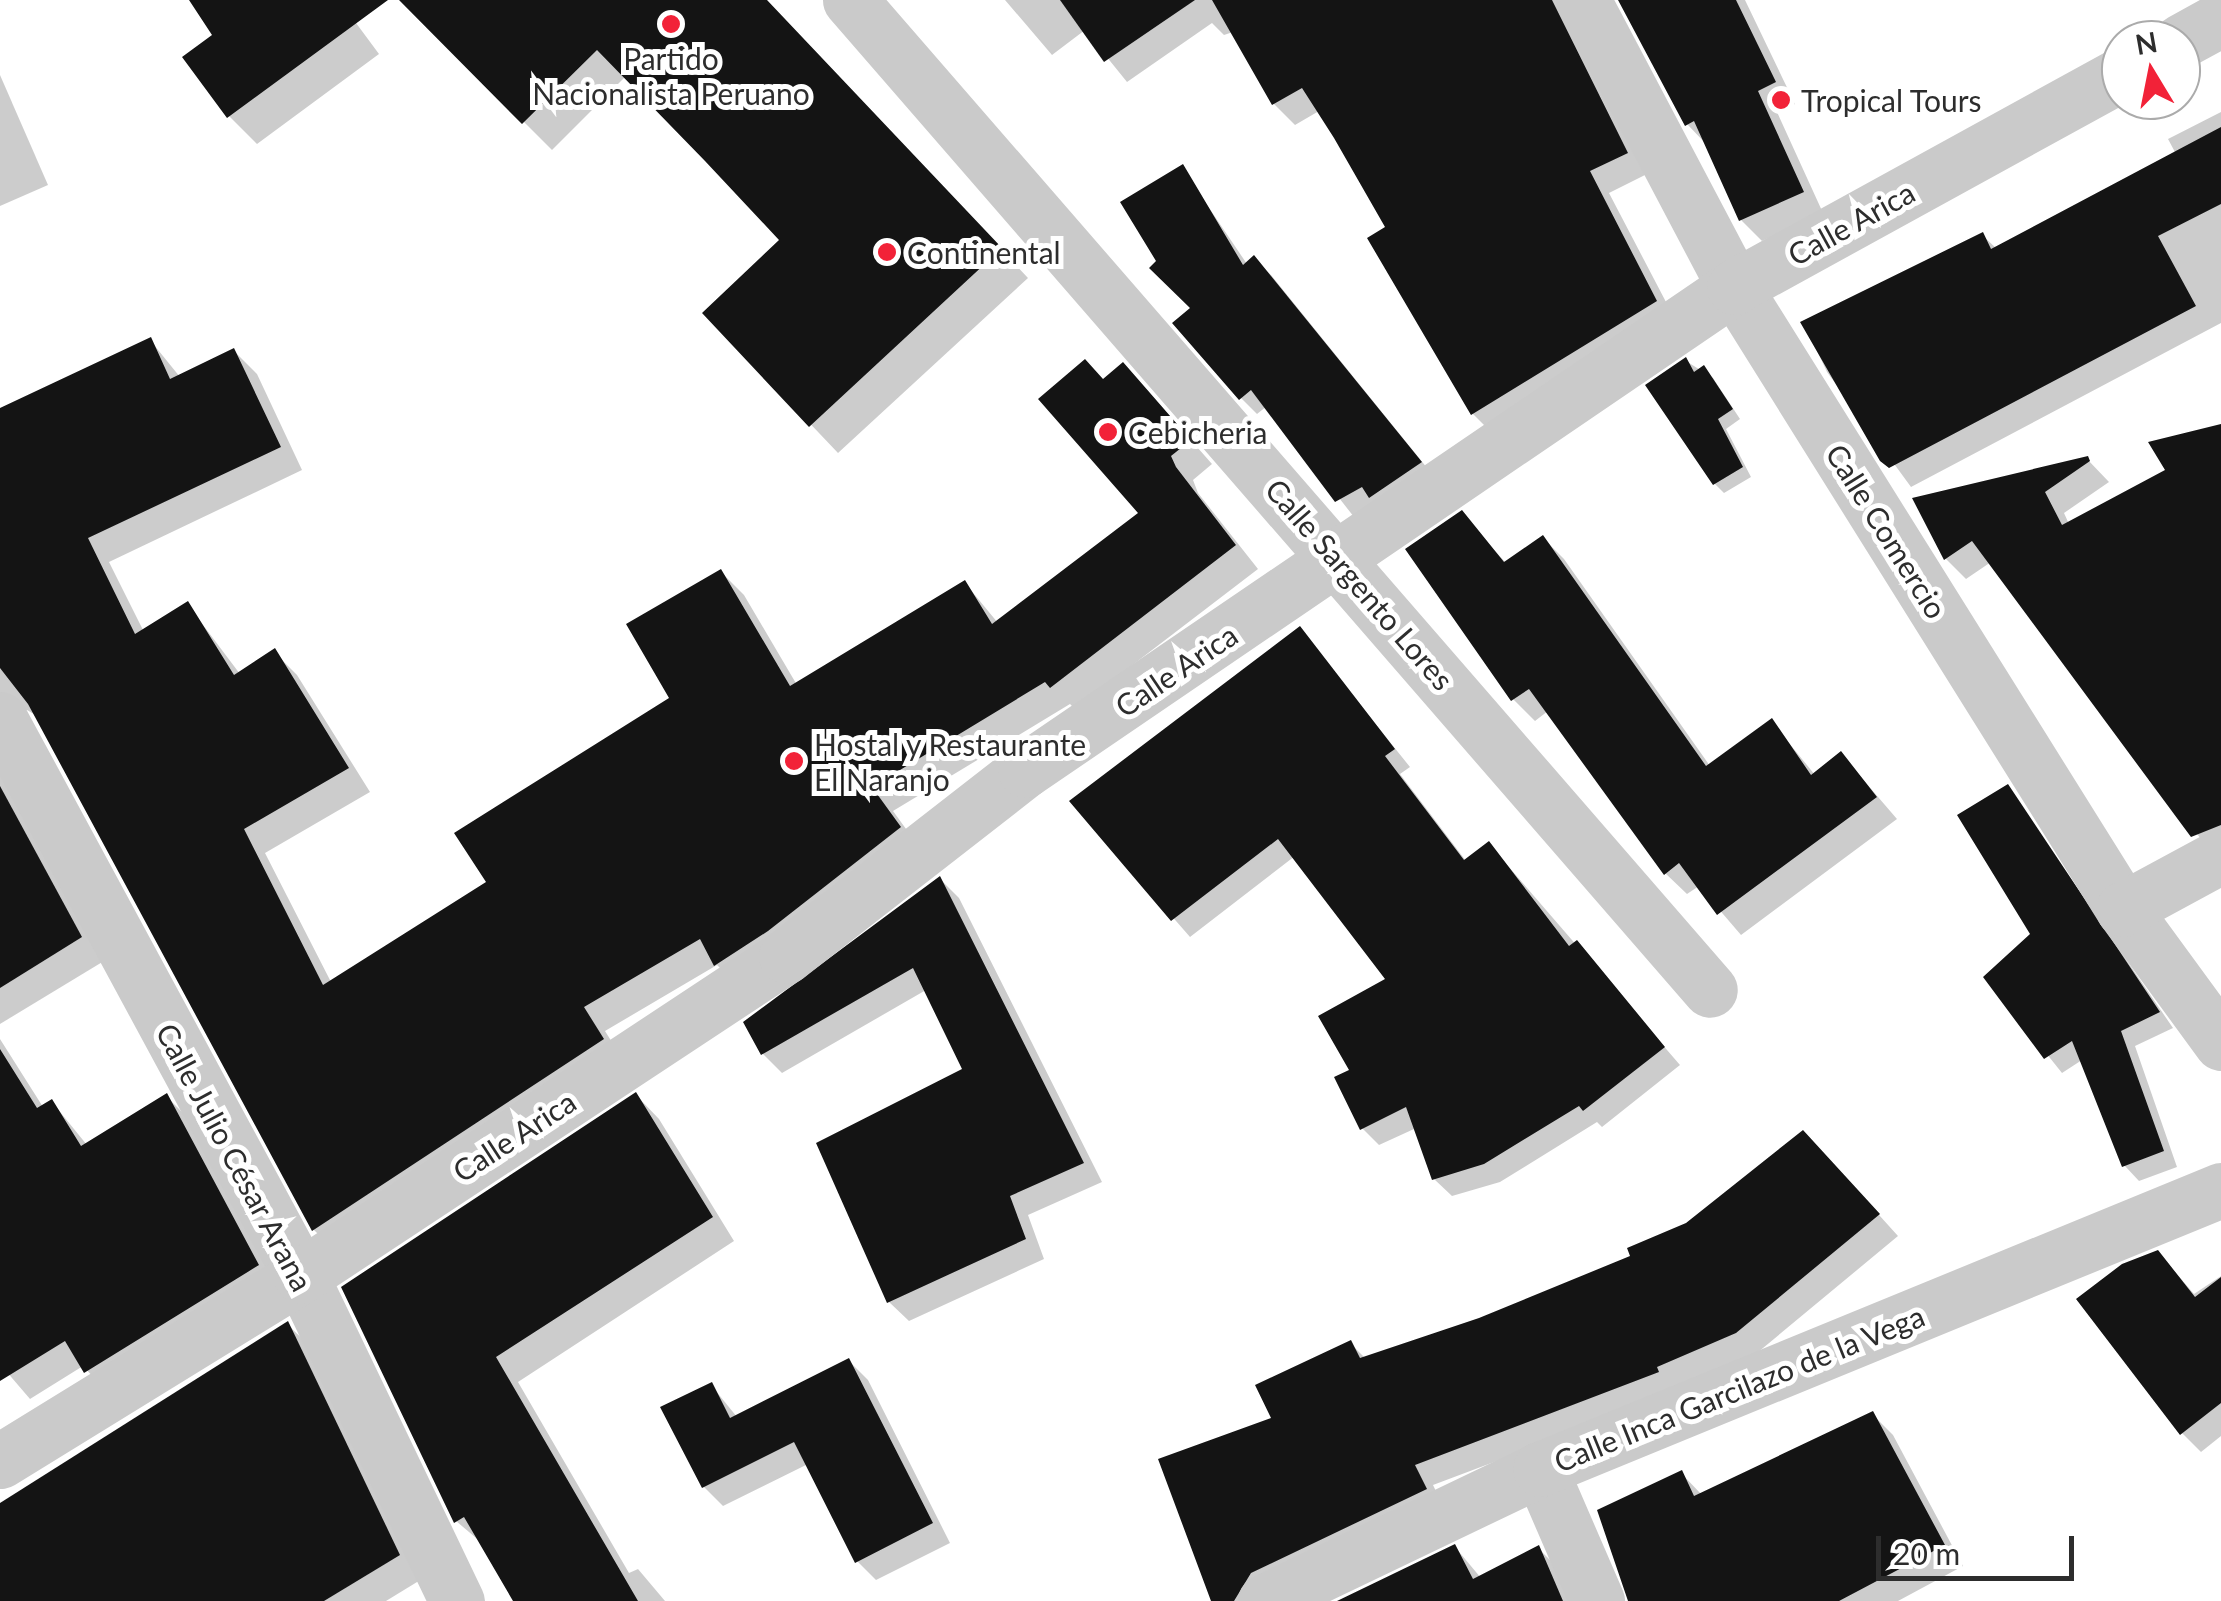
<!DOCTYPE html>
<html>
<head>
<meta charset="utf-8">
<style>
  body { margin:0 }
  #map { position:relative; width:2221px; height:1601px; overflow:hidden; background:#fff; font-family:Lato,sans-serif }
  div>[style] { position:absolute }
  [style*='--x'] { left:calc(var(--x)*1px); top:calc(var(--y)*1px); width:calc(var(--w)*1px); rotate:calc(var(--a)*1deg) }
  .shadow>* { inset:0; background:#0003 }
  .building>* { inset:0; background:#141414 }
  .minor>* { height:55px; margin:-27.5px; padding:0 27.5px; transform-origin:27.5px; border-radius:27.5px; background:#cacaca }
  .dots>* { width:28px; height:28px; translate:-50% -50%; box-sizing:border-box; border:5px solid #fff; border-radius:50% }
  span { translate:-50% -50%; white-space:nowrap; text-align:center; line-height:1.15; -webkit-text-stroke:10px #fff; paint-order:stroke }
  .poi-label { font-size:30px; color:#2d2d2d }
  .left { translate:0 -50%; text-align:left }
  .street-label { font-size:30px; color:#2d2d2d }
  .north { position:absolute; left:2101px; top:20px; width:100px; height:100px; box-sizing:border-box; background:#fff; border:2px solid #ababab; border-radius:50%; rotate:350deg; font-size:28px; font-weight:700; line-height:40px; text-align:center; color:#2d2d2d }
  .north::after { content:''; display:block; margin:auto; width:35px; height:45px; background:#f22238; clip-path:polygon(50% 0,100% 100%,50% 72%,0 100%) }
  .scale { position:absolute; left:1876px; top:1536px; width:198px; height:45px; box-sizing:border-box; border:5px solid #2d2d2d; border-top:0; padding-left:12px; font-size:30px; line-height:35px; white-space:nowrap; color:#2d2d2d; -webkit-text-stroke:8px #fff; paint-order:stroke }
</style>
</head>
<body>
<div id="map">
  <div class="shadow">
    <div style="clip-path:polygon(192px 0,339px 0,379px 54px,257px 144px,229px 116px,215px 35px)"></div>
    <div style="clip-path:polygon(402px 0,765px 0,1028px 278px,838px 453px,705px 313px,782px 240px,626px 76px,552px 150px)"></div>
    <div style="clip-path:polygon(1005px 0,1586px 0,1647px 174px,1609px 193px,1677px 323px,1494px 435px,1473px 414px,1371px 239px,1389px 228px,1319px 111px,1295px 125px,1274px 104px,1233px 32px,1224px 35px,1212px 23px,1127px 82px,1085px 30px,1052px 55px)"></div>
    <div style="clip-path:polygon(1621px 0,1745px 0,1795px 104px,1777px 112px,1823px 213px,1762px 241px,1741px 220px,1707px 145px,1687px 124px)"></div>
    <div style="clip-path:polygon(0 75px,48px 185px,0 206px)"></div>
    <div style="clip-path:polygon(2221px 112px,2221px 323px,1911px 487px,1827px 372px,1804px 323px,1982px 235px,1997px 249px,2176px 154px,2168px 139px)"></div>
    <div style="clip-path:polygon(1182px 168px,1247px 264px,1254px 259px,1271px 275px,1436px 479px,1354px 517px,1267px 406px,1257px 414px,1241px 398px,1193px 309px,1159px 262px)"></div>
    <div style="clip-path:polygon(150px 340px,180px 377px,234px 351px,257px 374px,302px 470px,109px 562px,144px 632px,188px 605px,240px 674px,274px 652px,297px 675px,370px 792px,265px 853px,331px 982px,489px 883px,673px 699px,721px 572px,744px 595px,797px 685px,965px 583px,998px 623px,1142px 514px,1104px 381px,1146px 389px,1212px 464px,1193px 480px,1198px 493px,1258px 569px,1075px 709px,1070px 704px,893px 811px,922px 851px,739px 987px,717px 965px,605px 1031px,625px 1063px,337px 1253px,314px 1230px,37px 716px,27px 710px,7px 715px,0 727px,0 411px)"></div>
    <div style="clip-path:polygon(1686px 361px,1713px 378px,1740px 419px,1726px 429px,1751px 477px,1724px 493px,1715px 484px)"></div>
    <div style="clip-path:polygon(2221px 427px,2221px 851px,2213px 855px,1991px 562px,1966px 579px,1946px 559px,1916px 500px,2087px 459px,2109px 482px,2064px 513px,2069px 524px,2168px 471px)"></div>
    <div style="clip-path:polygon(1461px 514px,1506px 563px,1543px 538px,1564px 559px,1710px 766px,1772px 722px,1815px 775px,1841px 754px,1897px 819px,1741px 935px,1699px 886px,1687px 894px,1665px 873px,1548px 711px,1535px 721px,1513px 699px)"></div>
    <div style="clip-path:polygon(1300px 630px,1410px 767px,1400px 774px,1466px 861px,1489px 844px,1680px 1065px,1602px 1127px,1597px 1122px,1500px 1182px,1452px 1196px,1434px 1179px,1414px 1129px,1379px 1145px,1362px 1128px,1389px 980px,1295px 856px,1190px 937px,1072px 802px)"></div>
    <div style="clip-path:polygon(0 769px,104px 961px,0 1024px)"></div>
    <div style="clip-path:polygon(2008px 787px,2173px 1028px,2135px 1046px,2177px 1167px,2139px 1181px,2124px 1165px,2082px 1060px,2062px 1073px,1986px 978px,2033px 934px)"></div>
    <div style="clip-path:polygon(940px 879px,959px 898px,1102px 1182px,1028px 1215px,1044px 1259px,909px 1321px,889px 1302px,965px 1070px,926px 990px,782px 1073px,763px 1054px)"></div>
    <div style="clip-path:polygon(0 1039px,43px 1107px,52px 1102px,87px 1145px,166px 1096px,189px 1119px,281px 1289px,109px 1394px,83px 1366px,30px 1399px,0 1364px)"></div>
    <div style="clip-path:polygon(636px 1095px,659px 1119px,734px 1241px,518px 1382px,629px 1573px,638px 1569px,665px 1601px,516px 1601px,482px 1543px,456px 1521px,344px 1288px)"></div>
    <div style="clip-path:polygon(1824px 1154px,1898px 1236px,1757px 1353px,1678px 1393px,1433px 1485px,1445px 1510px,1263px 1601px,1214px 1601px,1274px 1419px,1350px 1343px,1366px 1359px,1480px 1321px,1633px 1257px)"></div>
    <div style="clip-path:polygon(2158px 1252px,2194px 1294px,2221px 1276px,2221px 1436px,2201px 1452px,2182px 1433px)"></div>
    <div style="clip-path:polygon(287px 1324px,311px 1347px,422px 1579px,386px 1601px,0 1601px,0 1506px)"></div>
    <div style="clip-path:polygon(849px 1361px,868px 1380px,950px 1543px,876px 1580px,857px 1561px,808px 1464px,723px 1506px,704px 1487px,711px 1385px,737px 1417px)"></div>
    <div style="clip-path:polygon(1872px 1414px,1893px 1435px,1963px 1566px,1898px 1601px,1630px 1601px,1681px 1473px,1702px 1495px)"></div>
    <div style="clip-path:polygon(1455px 1547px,1481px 1578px,1538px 1548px,1559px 1569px,1574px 1601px,1343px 1601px)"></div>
  </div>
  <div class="building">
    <div style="clip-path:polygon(189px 0,388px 0,227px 118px,182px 57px,212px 35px)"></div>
    <div style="clip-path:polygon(399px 0,767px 0,1002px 248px,809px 427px,702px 313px,779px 240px,705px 161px,597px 50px,522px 124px)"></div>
    <div style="clip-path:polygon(1060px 0,1195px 0,1104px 62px)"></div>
    <div style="clip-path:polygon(1212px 0,1552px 0,1628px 153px,1590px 171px,1657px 301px,1471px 415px,1367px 238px,1385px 227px,1334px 138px,1302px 88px,1272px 105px)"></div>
    <div style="clip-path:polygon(1618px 0,1736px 0,1776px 82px,1758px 91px,1804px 192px,1739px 221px,1694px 121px,1685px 126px)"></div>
    <div style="clip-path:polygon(2221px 127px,2221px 204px,2158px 236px,2196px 306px,1889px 468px,1880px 461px,1800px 322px,1983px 232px,1991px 249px)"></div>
    <div style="clip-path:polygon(1183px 164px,1243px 265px,1254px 255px,1422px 462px,1369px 498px,1362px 487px,1335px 502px,1251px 390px,1239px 400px,1172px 323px,1190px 308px,1149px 268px,1156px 261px,1120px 202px)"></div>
    <div style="clip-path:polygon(151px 337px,170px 379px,234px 348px,281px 447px,88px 538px,135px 634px,188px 601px,234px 675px,275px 648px,349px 768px,244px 829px,323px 985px,486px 882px,454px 833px,669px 698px,626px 624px,721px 569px,790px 686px,965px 580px,992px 624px,1138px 513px,1038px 399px,1085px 359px,1103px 379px,1123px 362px,1191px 440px,1171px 456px,1176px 467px,1236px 545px,1050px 688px,1045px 682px,872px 787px,901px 827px,768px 931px,714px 966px,700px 939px,584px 1007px,604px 1039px,312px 1231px,28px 704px,0 668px,0 408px)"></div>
    <div style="clip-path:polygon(1686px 357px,1694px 372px,1704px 365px,1733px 409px,1718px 419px,1743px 467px,1713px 485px,1645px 385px)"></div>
    <div style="clip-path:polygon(2221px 424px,2221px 825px,2191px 837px,1972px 541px,1944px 560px,1912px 498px,2088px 456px,2090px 461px,2045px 492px,2062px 525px,2165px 470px,2148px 442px)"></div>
    <div style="clip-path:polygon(1462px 510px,1504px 562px,1543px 535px,1706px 766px,1772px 718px,1811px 775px,1841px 751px,1877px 797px,1717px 915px,1679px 863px,1664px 875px,1529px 689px,1511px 701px,1405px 549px)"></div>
    <div style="clip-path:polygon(1300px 626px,1395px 749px,1385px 756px,1464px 860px,1489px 841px,1569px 946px,1577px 940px,1665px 1047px,1583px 1111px,1579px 1106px,1484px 1164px,1432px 1180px,1406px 1107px,1360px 1130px,1334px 1077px,1349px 1070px,1318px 1016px,1385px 979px,1278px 839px,1171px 921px,1069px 801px)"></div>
    <div style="clip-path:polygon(2008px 784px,2160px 1012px,2121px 1031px,2164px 1151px,2122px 1167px,2072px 1041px,2044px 1059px,1983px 977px,2030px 934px,1957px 815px)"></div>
    <div style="clip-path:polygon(0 786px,82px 937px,0 988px)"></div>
    <div style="clip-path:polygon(940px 876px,1084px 1163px,1010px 1196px,1026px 1239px,887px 1303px,816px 1143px,962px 1069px,913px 968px,761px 1055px,743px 1022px)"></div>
    <div style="clip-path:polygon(0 1049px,37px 1108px,52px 1099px,81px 1146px,167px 1093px,259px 1265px,84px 1373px,65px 1341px,0 1381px)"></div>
    <div style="clip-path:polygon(636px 1092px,713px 1217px,496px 1357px,638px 1601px,513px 1601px,464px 1517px,454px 1523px,341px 1287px)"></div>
    <div style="clip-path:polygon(1803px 1130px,1880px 1214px,1736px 1333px,1657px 1367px,1659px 1372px,1415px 1465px,1427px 1489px,1251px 1573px,1234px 1601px,1211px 1601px,1158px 1459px,1271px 1418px,1255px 1385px,1351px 1340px,1360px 1358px,1479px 1318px,1630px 1256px,1627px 1248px,1686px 1223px)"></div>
    <div style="clip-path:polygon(2158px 1250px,2195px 1297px,2221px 1277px,2221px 1403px,2180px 1435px,2076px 1299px,2122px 1264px)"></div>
    <div style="clip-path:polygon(288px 1321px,400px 1555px,324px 1601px,0 1601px,0 1503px)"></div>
    <div style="clip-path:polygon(849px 1358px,933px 1523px,855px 1563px,794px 1442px,702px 1488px,660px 1407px,712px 1382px,730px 1418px)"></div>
    <div style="clip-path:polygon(1873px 1411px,1945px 1545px,1839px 1601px,1628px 1601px,1597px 1510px,1682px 1470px,1694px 1496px)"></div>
    <div style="clip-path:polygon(1455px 1544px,1473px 1579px,1539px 1545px,1563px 1601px,1337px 1601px)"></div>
  </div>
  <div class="minor">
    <div style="--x:850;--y:0;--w:1311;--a:49.02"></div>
    <div style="--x:1583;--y:0;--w:324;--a:62.2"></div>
    <div style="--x:1734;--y:287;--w:734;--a:57.98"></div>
    <div style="--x:2123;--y:909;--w:166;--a:53.8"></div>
    <div style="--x:2181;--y:41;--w:46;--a:-28.8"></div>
    <div style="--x:0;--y:719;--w:633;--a:61.61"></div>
    <div style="--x:301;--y:1276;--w:361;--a:64.4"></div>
    <div style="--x:2123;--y:909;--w:111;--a:-28.4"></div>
    <div style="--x:0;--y:1461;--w:353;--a:-31.6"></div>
    <div style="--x:301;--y:1276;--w:581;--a:-33.42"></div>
    <div style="--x:786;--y:956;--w:303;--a:-37.9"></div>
    <div style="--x:1025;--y:770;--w:858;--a:-34.26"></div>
    <div style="--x:1734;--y:287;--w:442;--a:-28.8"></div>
    <div style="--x:1540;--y:1469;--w:144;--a:66.6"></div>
    <div style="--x:1265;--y:1601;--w:305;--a:-25.6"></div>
    <div style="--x:1540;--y:1469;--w:736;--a:-22.28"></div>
  </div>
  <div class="dots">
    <div style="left:671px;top:24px;background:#f22238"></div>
    <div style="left:1781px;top:100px;background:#f22238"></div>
    <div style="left:887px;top:252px;background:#f22238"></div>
    <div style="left:1108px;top:432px;background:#f22238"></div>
    <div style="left:794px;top:761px;background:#f22238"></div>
  </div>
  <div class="poi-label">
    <span style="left:671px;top:75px">Partido<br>Nacionalista Peruano</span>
    <span class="left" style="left:1801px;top:100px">Tropical Tours</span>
    <span class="left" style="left:907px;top:252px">Continental</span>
    <span class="left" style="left:1128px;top:432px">Cebicheria</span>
    <span class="left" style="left:814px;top:761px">Hostal y Restaurante<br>El Naranjo</span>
  </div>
  <div class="street-label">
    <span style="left:1851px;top:223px;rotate:-29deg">Calle Arica</span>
    <span style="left:1887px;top:531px;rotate:58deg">Calle Comercio</span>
    <span style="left:1360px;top:584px;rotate:49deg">Calle Sargento Lores</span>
    <span style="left:1176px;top:670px;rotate:-34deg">Calle Arica</span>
    <span style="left:514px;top:1136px;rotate:-33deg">Calle Arica</span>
    <span style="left:235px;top:1157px;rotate:62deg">Calle Julio César Arana</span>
    <span style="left:1739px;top:1388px;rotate:-22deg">Calle Inca Garcilazo de la Vega</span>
  </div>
  <div class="north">N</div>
  <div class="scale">20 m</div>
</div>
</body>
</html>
